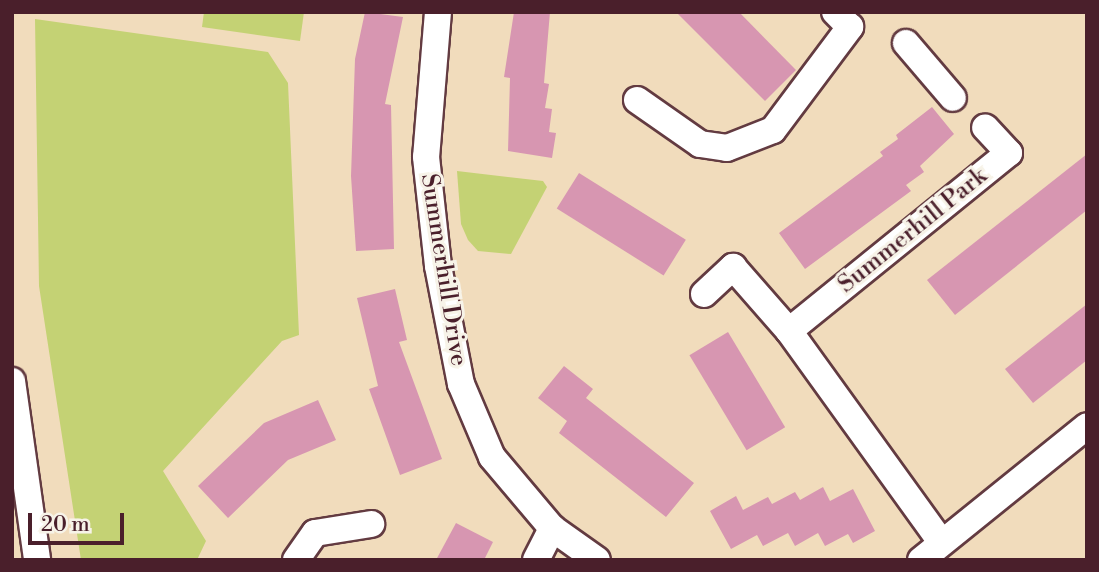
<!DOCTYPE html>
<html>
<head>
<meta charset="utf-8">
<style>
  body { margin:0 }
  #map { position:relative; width:1099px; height:572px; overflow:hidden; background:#f1dcbc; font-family:"Libre Bodoni",serif }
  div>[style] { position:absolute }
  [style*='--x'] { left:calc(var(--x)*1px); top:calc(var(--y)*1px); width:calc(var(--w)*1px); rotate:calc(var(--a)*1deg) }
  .green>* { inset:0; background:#c4d274 }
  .building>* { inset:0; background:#d796b1; transform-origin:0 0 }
  .roads { filter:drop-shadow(2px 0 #633b41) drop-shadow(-2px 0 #633b41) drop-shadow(0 2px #633b41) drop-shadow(0 -2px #633b41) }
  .street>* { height:26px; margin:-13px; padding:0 13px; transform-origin:13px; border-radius:13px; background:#fff }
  span { translate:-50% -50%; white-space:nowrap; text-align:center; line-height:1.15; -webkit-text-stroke:6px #f7f3e8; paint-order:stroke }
  .street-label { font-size:24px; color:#4a1f2b }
  .frame { position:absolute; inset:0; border:14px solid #4a1f2b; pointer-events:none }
  .scale { position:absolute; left:28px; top:513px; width:96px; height:32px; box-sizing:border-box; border:4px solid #4a1f2b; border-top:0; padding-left:9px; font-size:21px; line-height:24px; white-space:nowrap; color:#4a1f2b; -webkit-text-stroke:5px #f7f3e8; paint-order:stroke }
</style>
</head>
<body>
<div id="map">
  <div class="green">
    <div style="clip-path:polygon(204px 12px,304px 12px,300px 41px,202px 27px)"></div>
    <div style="clip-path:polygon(35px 19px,268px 52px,288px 83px,299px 335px,282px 341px,163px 471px,206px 541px,197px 560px,81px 560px,39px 286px)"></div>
    <div style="clip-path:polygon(457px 171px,543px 181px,547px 187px,511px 254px,478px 251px,468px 240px,461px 224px)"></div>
  </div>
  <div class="building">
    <div style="clip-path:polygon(365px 12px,403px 17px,385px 104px,391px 105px,394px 249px,356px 251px,351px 176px,355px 59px)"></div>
    <div style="clip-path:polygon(514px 12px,550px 12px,544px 83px,549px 84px,545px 108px,552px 109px,549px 132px,556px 133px,552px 158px,508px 151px,510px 78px,504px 77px)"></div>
    <div style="clip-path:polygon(676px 12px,739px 12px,796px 70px,765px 101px)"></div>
    <div style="clip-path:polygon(932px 107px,954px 134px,920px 166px,924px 172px,906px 185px,911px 191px,805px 269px,779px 233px,883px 156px,880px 152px,898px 139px,896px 135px)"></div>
    <div style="clip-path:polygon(1087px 154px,1087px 210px,955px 315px,927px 280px)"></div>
    <div style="left:579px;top:173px;width:126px;height:42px;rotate:32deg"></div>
    <div style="clip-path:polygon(395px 289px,407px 340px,399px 342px,442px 459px,400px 475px,369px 389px,378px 386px,357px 298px)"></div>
    <div style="clip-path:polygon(1087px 304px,1087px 360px,1033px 403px,1005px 369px)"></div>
    <div style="left:728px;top:332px;width:111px;height:45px;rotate:59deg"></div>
    <div style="clip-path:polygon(564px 366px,593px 389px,586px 398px,694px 483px,666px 517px,559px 433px,567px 421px,538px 398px)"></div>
    <div style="clip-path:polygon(318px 400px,336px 440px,288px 460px,228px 518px,198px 486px,264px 423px)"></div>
    <div style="clip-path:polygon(823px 487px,830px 501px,853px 489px,875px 531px,853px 543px,848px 534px,825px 546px,818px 533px,795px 546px,788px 533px,763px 546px,757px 535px,731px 549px,710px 511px,736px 496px,743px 510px,768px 497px,772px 504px,795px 492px,800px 500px)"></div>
    <div style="clip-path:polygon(456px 523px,493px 542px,484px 560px,436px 560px)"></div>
  </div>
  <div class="roads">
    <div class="street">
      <div style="--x:438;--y:12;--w:145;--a:94.7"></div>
      <div style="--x:426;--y:157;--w:110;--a:83.7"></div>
      <div style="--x:438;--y:266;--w:120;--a:79"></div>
      <div style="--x:461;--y:384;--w:79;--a:67"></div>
      <div style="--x:492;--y:457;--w:93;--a:49.8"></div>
      <div style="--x:552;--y:528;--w:55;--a:35.4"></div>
      <div style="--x:906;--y:43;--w:72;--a:49.5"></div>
      <div style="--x:637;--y:100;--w:77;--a:34.9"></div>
      <div style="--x:700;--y:144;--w:27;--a:8"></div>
      <div style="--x:727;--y:148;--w:49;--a:-21.4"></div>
      <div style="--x:773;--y:130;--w:129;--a:-53.2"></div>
      <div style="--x:850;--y:27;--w:21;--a:-135"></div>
      <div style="--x:704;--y:294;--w:40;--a:-43"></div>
      <div style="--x:733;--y:267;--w:85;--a:48.8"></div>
      <div style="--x:789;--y:331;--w:260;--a:54.2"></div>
      <div style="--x:789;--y:331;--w:283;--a:-39"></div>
      <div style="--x:1009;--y:153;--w:35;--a:-133"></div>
      <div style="--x:12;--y:381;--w:181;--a:82"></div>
      <div style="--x:296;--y:560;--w:33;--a:-55"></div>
      <div style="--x:315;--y:533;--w:57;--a:-9.1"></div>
      <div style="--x:536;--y:560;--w:36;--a:-63"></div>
      <div style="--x:921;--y:560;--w:213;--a:-38.9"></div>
    </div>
  </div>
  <div class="street-label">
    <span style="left:913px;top:231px;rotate:-39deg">Summerhill Park</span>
    <span style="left:443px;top:270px;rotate:81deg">Summerhill Drive</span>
  </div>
  <div class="frame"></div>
  <div class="scale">20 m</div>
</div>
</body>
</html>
